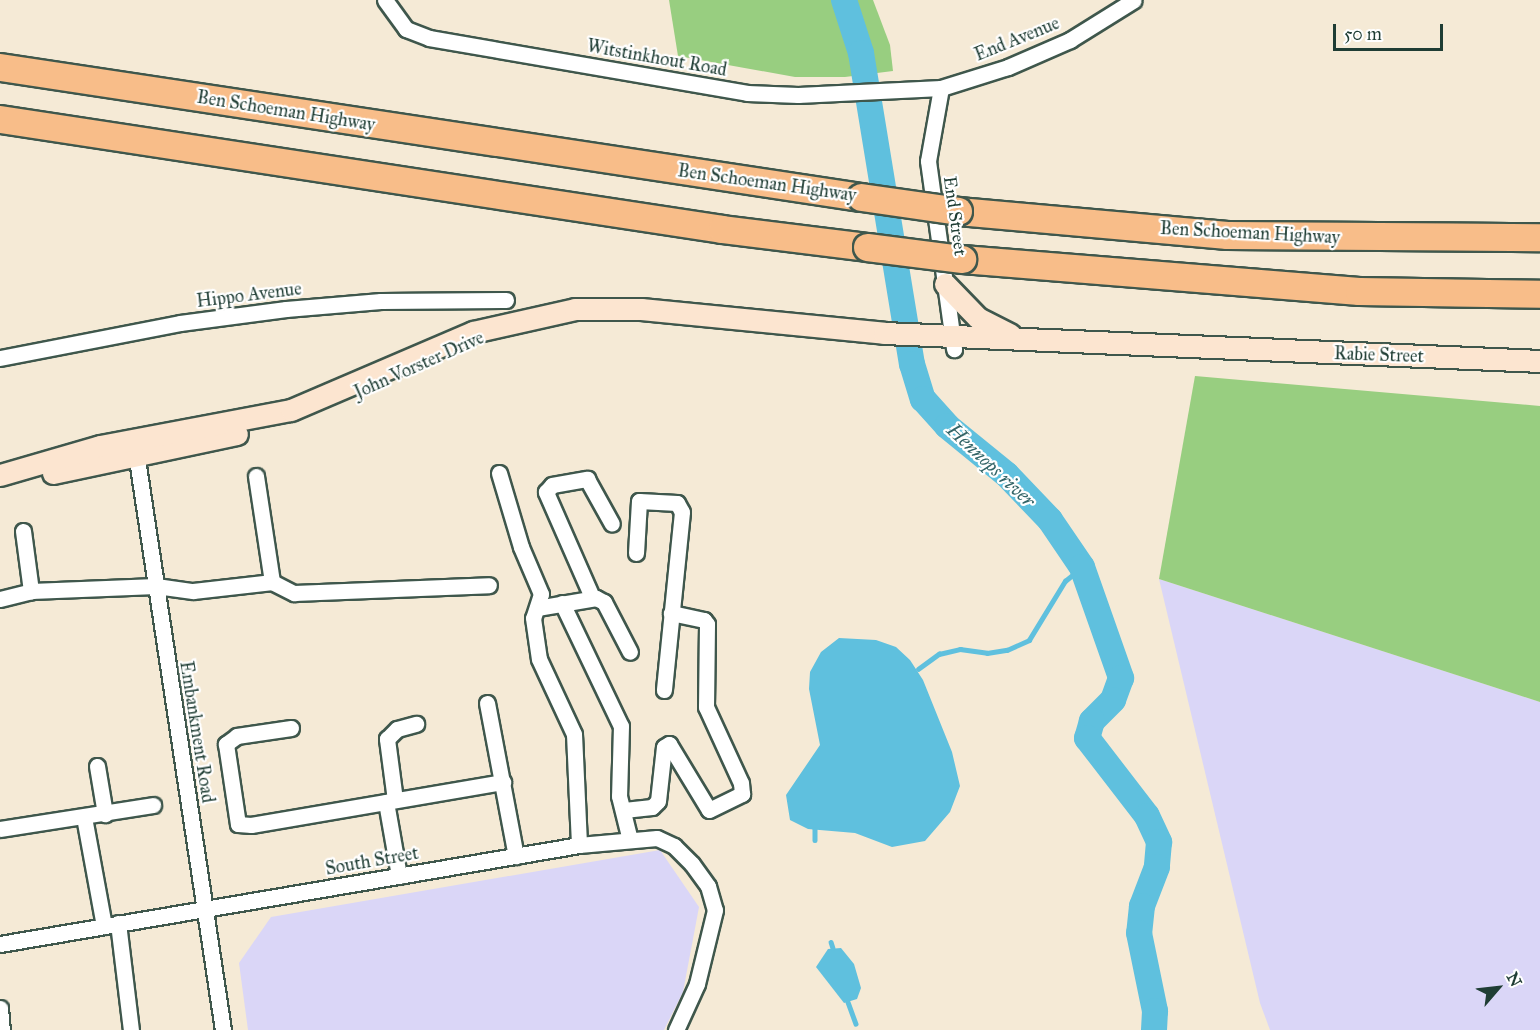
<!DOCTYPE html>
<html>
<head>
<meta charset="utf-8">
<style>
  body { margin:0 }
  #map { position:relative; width:1540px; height:1030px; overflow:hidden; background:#f5ead6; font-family:"IM FELL Great Primer",serif }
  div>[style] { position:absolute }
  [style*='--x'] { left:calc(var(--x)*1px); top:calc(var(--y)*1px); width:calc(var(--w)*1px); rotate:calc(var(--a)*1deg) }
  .built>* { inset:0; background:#dad6f7 }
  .green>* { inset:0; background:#98ce80 }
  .water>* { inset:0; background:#5fc0de }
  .stream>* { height:4.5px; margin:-2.25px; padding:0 2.25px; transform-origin:2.25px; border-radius:2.25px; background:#5fc0de }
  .river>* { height:26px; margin:-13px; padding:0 13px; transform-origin:13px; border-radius:13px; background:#5fc0de }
  .roads { filter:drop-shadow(2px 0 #3f574c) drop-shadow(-2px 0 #3f574c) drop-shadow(0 2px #3f574c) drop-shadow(0 -2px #3f574c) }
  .street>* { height:15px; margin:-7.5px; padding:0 7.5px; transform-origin:7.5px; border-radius:7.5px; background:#fff }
  .secondary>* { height:21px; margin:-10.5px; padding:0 10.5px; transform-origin:10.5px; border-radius:10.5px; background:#fce5d0 }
  .highway>* { height:27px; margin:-13.5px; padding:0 13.5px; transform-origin:13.5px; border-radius:13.5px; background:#f8bd89 }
  .bridges { filter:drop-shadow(2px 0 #3f574c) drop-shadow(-2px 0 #3f574c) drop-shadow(0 2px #3f574c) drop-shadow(0 -2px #3f574c) }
  .highway-bridge>* { height:27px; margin:-13.5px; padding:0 13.5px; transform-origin:13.5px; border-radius:13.5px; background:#f8bd89 }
  span { translate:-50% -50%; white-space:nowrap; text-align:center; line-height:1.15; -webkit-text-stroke:4.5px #fff; paint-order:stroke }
  .street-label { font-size:18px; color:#1f3d34 }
  .water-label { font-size:20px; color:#326467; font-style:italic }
  .north { position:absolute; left:1468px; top:958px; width:60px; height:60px; -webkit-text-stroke:4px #fff; paint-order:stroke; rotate:62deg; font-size:16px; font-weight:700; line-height:24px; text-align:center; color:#1f3d34 }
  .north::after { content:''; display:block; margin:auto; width:21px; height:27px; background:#1f3d34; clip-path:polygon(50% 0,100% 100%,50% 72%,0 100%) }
  .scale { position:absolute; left:1333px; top:24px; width:110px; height:27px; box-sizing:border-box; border:3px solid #1f3d34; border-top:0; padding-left:8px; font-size:18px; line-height:21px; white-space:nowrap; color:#1f3d34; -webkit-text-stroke:4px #fff; paint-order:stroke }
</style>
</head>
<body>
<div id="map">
  <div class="built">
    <div style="clip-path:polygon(1159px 579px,1540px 702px,1540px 1030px,1270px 1030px,1260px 1003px)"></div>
    <div style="clip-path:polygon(660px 850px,699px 907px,683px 992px,664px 1030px,248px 1030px,239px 963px,271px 917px)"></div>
  </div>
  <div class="green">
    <div style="clip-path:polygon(669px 0,873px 0,890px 45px,893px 71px,845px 77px,795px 77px,678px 56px)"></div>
    <div style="clip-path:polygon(1195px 376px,1540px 406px,1540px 702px,1159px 579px)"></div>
  </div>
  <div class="water">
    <div style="clip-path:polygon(839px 638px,876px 640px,896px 647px,910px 660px,923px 680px,952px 752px,960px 786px,950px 812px,925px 841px,892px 847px,855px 833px,808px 829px,790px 820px,786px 795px,820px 745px,809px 689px,810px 672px,821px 652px)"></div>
    <div style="clip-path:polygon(841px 948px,854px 964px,861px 988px,857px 999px,844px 1003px,816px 967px,828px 949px)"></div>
  </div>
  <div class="stream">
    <div style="--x:918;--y:669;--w:26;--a:-36"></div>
    <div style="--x:939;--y:654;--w:22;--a:-13"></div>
    <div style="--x:960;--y:649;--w:27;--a:8"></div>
    <div style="--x:987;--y:653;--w:20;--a:-9"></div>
    <div style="--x:1007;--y:650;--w:24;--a:-24"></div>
    <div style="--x:1029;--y:640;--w:69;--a:-58.6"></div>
    <div style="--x:1065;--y:581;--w:22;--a:-39"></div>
    <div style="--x:815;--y:829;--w:11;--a:90"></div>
    <div style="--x:831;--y:942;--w:6;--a:72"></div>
    <div style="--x:848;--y:1002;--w:23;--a:70"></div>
  </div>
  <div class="river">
    <div style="--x:844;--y:0;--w:56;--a:72.2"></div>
    <div style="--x:861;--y:53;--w:315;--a:80.7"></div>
    <div style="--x:912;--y:364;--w:37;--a:73"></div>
    <div style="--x:923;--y:399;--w:36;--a:48"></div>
    <div style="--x:947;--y:426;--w:77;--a:39.2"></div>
    <div style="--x:1007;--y:475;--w:62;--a:46.3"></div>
    <div style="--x:1050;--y:520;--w:57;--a:55.8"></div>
    <div style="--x:1082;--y:567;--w:118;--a:70.6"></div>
    <div style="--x:1121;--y:678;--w:23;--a:110"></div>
    <div style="--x:1113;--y:700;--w:30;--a:135"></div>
    <div style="--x:1092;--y:721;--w:18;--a:106"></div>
    <div style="--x:1087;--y:738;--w:98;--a:52.4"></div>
    <div style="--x:1147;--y:816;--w:29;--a:65"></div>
    <div style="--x:1159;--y:842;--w:25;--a:95"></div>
    <div style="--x:1157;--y:867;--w:42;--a:111"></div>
    <div style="--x:1142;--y:906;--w:27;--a:96"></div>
    <div style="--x:1139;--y:933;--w:80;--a:78.4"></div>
    <div style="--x:1155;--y:1011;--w:19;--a:93"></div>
  </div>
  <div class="roads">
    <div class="street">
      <div style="--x:385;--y:0;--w:36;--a:54"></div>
      <div style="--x:406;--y:29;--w:25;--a:21"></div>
      <div style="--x:429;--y:38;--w:323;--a:9.8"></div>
      <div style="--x:747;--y:93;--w:51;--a:2.2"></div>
      <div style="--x:798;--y:95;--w:143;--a:-2.8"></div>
      <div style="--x:941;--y:88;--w:70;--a:-17.4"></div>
      <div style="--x:1008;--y:67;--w:68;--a:-23.5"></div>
      <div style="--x:1070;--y:40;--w:75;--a:-32"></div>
      <div style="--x:941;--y:88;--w:74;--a:100.1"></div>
      <div style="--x:928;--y:161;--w:190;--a:82.1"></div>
      <div style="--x:0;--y:358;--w:183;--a:-11"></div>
      <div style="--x:180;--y:323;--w:107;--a:-7.5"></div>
      <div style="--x:286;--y:309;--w:95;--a:-4.8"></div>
      <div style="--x:381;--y:301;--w:125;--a:-0.5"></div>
      <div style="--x:135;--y:446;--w:591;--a:81.43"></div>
      <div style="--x:499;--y:473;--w:77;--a:73.4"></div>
      <div style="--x:521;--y:547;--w:51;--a:66.9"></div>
      <div style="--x:541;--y:594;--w:25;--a:108"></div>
      <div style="--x:533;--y:618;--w:41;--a:81.7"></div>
      <div style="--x:539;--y:659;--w:83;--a:65"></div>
      <div style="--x:574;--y:734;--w:111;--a:87.4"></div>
      <div style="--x:256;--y:476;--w:107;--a:81.4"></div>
      <div style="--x:23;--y:531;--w:61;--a:82.4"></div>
      <div style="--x:636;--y:553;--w:52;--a:-86.7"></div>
      <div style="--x:639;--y:501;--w:38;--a:3"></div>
      <div style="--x:677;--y:503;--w:10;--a:61"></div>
      <div style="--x:682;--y:512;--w:179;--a:95.8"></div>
      <div style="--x:592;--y:597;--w:115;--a:-113.7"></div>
      <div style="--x:546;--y:492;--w:9;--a:-49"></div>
      <div style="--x:552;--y:485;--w:36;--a:-10"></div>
      <div style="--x:587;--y:479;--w:51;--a:60.9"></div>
      <div style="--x:0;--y:599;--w:32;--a:-14"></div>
      <div style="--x:31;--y:591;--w:125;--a:-2.3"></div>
      <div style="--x:156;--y:586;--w:37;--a:8"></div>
      <div style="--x:193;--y:591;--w:80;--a:-6.5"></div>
      <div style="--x:272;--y:582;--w:25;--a:27"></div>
      <div style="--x:294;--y:593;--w:195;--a:-2.3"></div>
      <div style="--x:562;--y:603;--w:136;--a:64.4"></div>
      <div style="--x:621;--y:726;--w:70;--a:91.6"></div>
      <div style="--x:619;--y:796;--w:45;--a:76"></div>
      <div style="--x:537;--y:608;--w:60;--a:-9.6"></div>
      <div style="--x:596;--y:598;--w:9;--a:27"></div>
      <div style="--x:604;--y:602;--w:56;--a:62.5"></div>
      <div style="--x:487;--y:703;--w:156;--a:79.3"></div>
      <div style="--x:291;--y:728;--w:55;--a:171.6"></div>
      <div style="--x:237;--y:736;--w:14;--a:144"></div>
      <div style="--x:226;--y:744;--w:81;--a:81.5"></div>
      <div style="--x:238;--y:824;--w:13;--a:4"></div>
      <div style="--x:251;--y:825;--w:256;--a:-9.7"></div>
      <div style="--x:97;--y:766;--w:49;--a:80.5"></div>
      <div style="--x:395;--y:800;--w:62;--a:-97.5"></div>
      <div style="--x:387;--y:739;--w:14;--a:-45"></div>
      <div style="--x:397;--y:729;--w:20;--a:-15"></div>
      <div style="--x:386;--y:802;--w:75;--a:80"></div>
      <div style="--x:624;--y:810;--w:28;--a:-6"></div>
      <div style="--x:652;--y:807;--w:8;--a:-45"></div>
      <div style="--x:658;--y:801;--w:54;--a:-83.7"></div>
      <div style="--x:664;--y:747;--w:6;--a:-31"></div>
      <div style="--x:669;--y:744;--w:77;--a:58.8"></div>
      <div style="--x:709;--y:810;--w:37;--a:-26"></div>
      <div style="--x:742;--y:794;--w:11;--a:-95"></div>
      <div style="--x:741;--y:783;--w:84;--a:-114.7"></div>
      <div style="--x:706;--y:707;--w:83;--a:-89.3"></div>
      <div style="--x:707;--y:624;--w:5;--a:-127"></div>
      <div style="--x:704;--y:620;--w:34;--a:-168"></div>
      <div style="--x:84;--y:817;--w:111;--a:79.6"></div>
      <div style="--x:0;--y:829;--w:155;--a:-8.9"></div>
      <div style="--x:118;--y:923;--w:108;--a:83.1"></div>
      <div style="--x:0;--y:944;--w:587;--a:-9.7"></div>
      <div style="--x:579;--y:845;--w:78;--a:-5.1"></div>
      <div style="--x:657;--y:838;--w:19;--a:25"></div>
      <div style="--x:674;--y:846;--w:25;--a:45"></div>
      <div style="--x:692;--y:864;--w:27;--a:54"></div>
      <div style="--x:708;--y:886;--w:25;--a:74"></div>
      <div style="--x:715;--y:910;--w:76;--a:103.7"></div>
      <div style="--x:697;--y:984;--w:51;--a:114.5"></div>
      <div style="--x:0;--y:1008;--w:22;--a:85"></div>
    </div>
    <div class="secondary">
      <div style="--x:945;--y:284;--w:47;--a:45.9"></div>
      <div style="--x:978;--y:318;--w:36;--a:27"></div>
      <div style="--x:53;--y:473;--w:188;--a:-12"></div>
      <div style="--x:0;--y:475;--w:104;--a:-16.2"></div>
      <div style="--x:100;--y:446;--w:194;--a:-10.7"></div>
      <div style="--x:291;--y:410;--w:198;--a:-23.2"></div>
      <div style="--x:473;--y:332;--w:105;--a:-12.7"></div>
      <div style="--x:575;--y:309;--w:66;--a:0"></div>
      <div style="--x:641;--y:309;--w:244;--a:5.6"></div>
      <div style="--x:884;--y:333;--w:657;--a:2.44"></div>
    </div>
    <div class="highway">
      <div style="--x:0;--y:67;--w:871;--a:8.59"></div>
      <div style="--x:0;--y:119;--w:730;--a:8.66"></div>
      <div style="--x:722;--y:229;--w:146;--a:7.1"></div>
      <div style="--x:958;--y:211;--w:270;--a:5.1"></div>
      <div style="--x:1227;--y:235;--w:313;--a:0.4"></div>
      <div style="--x:962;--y:259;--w:398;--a:4.6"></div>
      <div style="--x:1359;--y:291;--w:181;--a:0.9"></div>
    </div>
  </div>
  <div class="bridges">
    <div class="highway-bridge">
      <div style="--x:861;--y:197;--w:98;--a:8.2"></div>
      <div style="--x:867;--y:247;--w:96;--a:7.2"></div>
    </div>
  </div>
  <div class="street-label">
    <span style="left:1017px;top:39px;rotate:-22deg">End Avenue</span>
    <span style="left:657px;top:58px;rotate:10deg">Witstinkhout Road</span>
    <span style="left:286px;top:111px;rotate:9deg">Ben Schoeman Highway</span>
    <span style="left:767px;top:183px;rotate:8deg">Ben Schoeman Highway</span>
    <span style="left:955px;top:216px;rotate:82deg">End Street</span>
    <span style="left:1250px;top:233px;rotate:3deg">Ben Schoeman Highway</span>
    <span style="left:249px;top:295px;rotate:-7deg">Hippo Avenue</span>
    <span style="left:1379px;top:355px;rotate:2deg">Rabie Street</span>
    <span style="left:419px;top:365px;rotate:-24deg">John Vorster Drive</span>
    <span style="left:197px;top:732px;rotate:81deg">Embankment Road</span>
    <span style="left:372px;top:861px;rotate:-10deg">South Street</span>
  </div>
  <div class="water-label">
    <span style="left:991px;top:465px;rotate:43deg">Hennops river</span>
  </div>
  <div class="north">N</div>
  <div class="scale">50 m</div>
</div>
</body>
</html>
